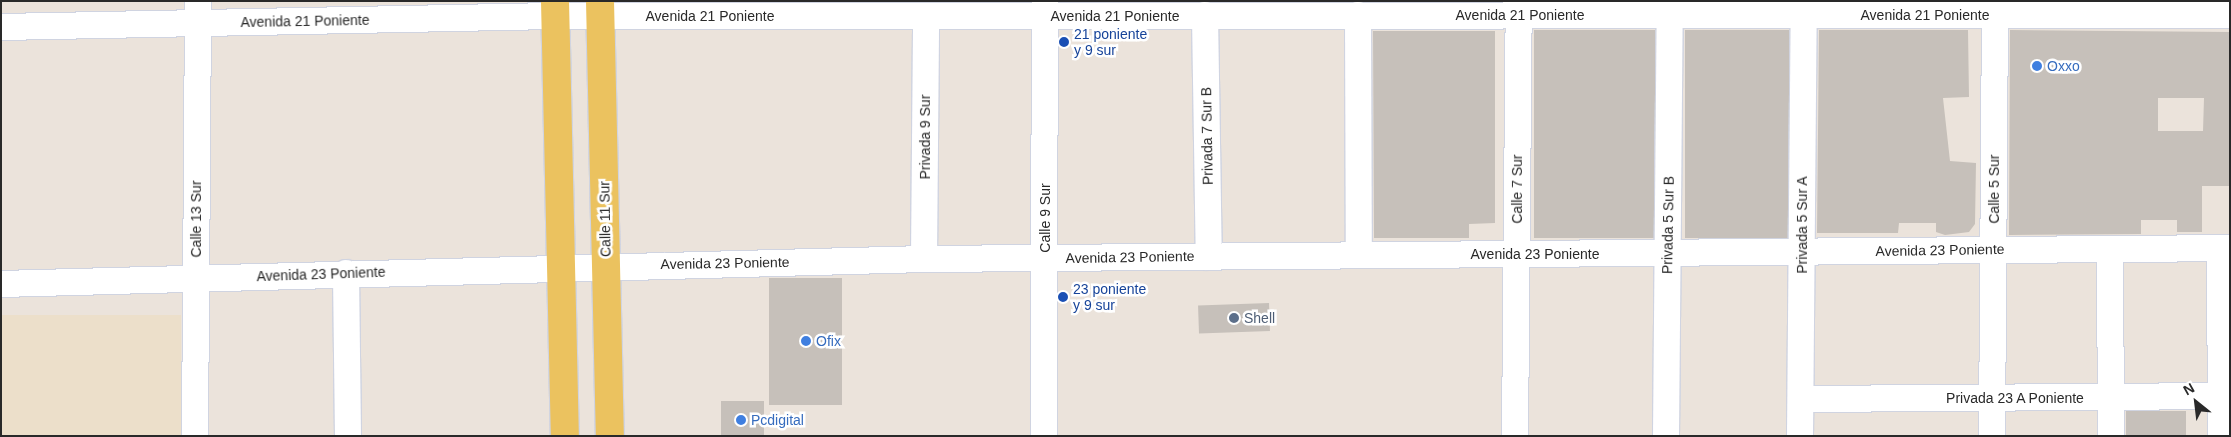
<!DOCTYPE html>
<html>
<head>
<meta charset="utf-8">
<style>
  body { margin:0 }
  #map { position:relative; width:2231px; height:437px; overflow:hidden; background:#ebe3db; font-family:Arial,sans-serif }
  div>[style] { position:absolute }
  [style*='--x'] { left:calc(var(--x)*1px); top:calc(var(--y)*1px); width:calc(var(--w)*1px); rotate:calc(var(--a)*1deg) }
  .education>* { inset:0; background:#ecdfca; transform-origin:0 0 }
  .building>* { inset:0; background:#c6c0ba; transform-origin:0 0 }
  .roads { filter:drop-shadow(1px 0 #d0d4e1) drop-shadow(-1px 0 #d0d4e1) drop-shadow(0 1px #d0d4e1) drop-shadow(0 -1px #d0d4e1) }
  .minor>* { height:26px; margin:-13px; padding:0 13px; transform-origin:13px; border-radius:13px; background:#fff }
  .major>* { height:28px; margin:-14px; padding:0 14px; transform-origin:14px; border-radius:14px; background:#ebc25f }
  .dots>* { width:14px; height:14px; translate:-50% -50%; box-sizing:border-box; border:2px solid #fff; border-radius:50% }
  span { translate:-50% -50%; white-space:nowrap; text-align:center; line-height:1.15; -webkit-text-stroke:5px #fff; paint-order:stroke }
  .street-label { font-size:14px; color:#292929 }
  .transit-label { font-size:14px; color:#164399 }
  .left { translate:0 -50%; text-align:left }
  .shop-label { font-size:14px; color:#366cbe }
  .service-label { font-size:14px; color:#4e5e75 }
  .frame { position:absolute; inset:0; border:2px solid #292929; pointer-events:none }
  .north { position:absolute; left:2171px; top:377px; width:50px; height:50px; -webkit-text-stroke:4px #fff; paint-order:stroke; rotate:331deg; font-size:14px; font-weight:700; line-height:20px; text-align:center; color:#292929 }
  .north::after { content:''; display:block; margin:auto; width:18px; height:22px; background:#292929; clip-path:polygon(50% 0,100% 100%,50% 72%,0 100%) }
</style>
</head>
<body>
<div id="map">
  <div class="education">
    <div style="left:1px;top:315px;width:180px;height:121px"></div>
  </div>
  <div class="building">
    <div style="left:1534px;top:30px;width:121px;height:208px"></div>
    <div style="left:1685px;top:30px;width:104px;height:208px"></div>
    <div style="clip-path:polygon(1819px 30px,1968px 30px,1969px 97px,1943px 98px,1950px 161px,1976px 163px,1975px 224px,1969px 232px,1945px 235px,1936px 232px,1936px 223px,1899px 223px,1898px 233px,1817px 233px)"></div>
    <div style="clip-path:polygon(evenodd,2010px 30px,2230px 32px,2230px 186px,2202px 186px,2202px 232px,2177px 232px,2177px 220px,2141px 220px,2141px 234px,2009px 235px,2010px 30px,2158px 98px,2204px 98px,2203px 131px,2158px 131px,2158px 98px)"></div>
    <div style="clip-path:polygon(1373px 31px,1495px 31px,1495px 223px,1469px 224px,1469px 238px,1374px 238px)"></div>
    <div style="left:769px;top:278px;width:73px;height:127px"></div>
    <div style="left:1269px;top:303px;width:28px;height:71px;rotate:88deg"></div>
    <div style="left:721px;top:401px;width:43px;height:35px"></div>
    <div style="left:2186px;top:411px;width:25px;height:60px;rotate:90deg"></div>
  </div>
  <div class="roads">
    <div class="minor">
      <div style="--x:1205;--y:15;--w:242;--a:89.1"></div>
      <div style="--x:1358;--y:15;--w:240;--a:89.8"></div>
      <div style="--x:1;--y:27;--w:554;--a:-1.14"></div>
      <div style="--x:555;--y:16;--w:1675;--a:-0.03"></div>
      <div style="--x:2220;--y:248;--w:188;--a:89.7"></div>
      <div style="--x:2110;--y:249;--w:187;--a:89.7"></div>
      <div style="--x:924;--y:259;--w:243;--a:-89.5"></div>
      <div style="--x:346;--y:273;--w:163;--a:89.3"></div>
      <div style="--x:1;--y:284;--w:923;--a:-1.55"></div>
      <div style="--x:924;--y:259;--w:1306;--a:-0.48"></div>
      <div style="--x:1801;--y:399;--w:429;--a:-0.4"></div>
      <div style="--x:195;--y:436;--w:435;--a:-89.6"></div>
      <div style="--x:1044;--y:436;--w:435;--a:-89.9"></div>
      <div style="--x:1515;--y:436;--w:435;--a:-89.5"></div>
      <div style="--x:1666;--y:436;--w:421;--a:-89.5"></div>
      <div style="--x:1800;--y:436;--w:421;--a:-89.5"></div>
      <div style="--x:1992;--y:436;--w:435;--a:-89.6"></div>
    </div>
    <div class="major">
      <div style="--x:555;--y:1;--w:435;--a:88.7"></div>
      <div style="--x:600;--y:1;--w:435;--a:88.7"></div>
    </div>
  </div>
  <div class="dots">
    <div style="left:1064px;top:42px;background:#1a4fb4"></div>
    <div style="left:2037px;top:66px;background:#3f7fe0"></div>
    <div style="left:1063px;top:297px;background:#1a4fb4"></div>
    <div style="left:1234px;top:318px;background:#5c6f8a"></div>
    <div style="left:806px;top:341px;background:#3f7fe0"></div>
    <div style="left:741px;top:420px;background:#3f7fe0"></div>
  </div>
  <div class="street-label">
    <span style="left:1520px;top:15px">Avenida 21 Poniente</span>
    <span style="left:1925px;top:15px">Avenida 21 Poniente</span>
    <span style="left:710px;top:16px">Avenida 21 Poniente</span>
    <span style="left:1115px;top:16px">Avenida 21 Poniente</span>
    <span style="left:305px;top:21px;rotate:-1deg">Avenida 21 Poniente</span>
    <span style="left:1207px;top:136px;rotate:-91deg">Privada 7 Sur B</span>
    <span style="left:925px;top:137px;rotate:-90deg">Privada 9 Sur</span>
    <span style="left:1517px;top:189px;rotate:-90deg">Calle 7 Sur</span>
    <span style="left:1994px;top:189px;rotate:-90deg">Calle 5 Sur</span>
    <span style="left:1045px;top:218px;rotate:-90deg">Calle 9 Sur</span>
    <span style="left:196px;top:219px;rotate:-90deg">Calle 13 Sur</span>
    <span style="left:605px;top:219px;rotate:-91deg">Calle 11 Sur</span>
    <span style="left:1668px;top:225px;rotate:-89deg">Privada 5 Sur B</span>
    <span style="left:1802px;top:225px;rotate:-90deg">Privada 5 Sur A</span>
    <span style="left:1940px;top:250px;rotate:-1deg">Avenida 23 Poniente</span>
    <span style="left:1535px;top:254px">Avenida 23 Poniente</span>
    <span style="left:1130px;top:257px;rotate:-1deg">Avenida 23 Poniente</span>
    <span style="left:725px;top:263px;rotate:-1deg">Avenida 23 Poniente</span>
    <span style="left:321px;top:274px;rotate:-2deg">Avenida 23 Poniente</span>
    <span style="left:2015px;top:398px">Privada 23 A Poniente</span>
  </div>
  <div class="transit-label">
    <span class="left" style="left:1074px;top:42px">21 poniente<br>y 9 sur</span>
    <span class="left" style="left:1073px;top:297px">23 poniente<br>y 9 sur</span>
  </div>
  <div class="shop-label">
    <span class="left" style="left:2047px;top:66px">Oxxo</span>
    <span class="left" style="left:816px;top:341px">Ofix</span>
    <span class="left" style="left:751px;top:420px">Pcdigital</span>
  </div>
  <div class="service-label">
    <span class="left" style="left:1244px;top:318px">Shell</span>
  </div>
  <div class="frame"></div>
  <div class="north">N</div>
</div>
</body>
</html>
